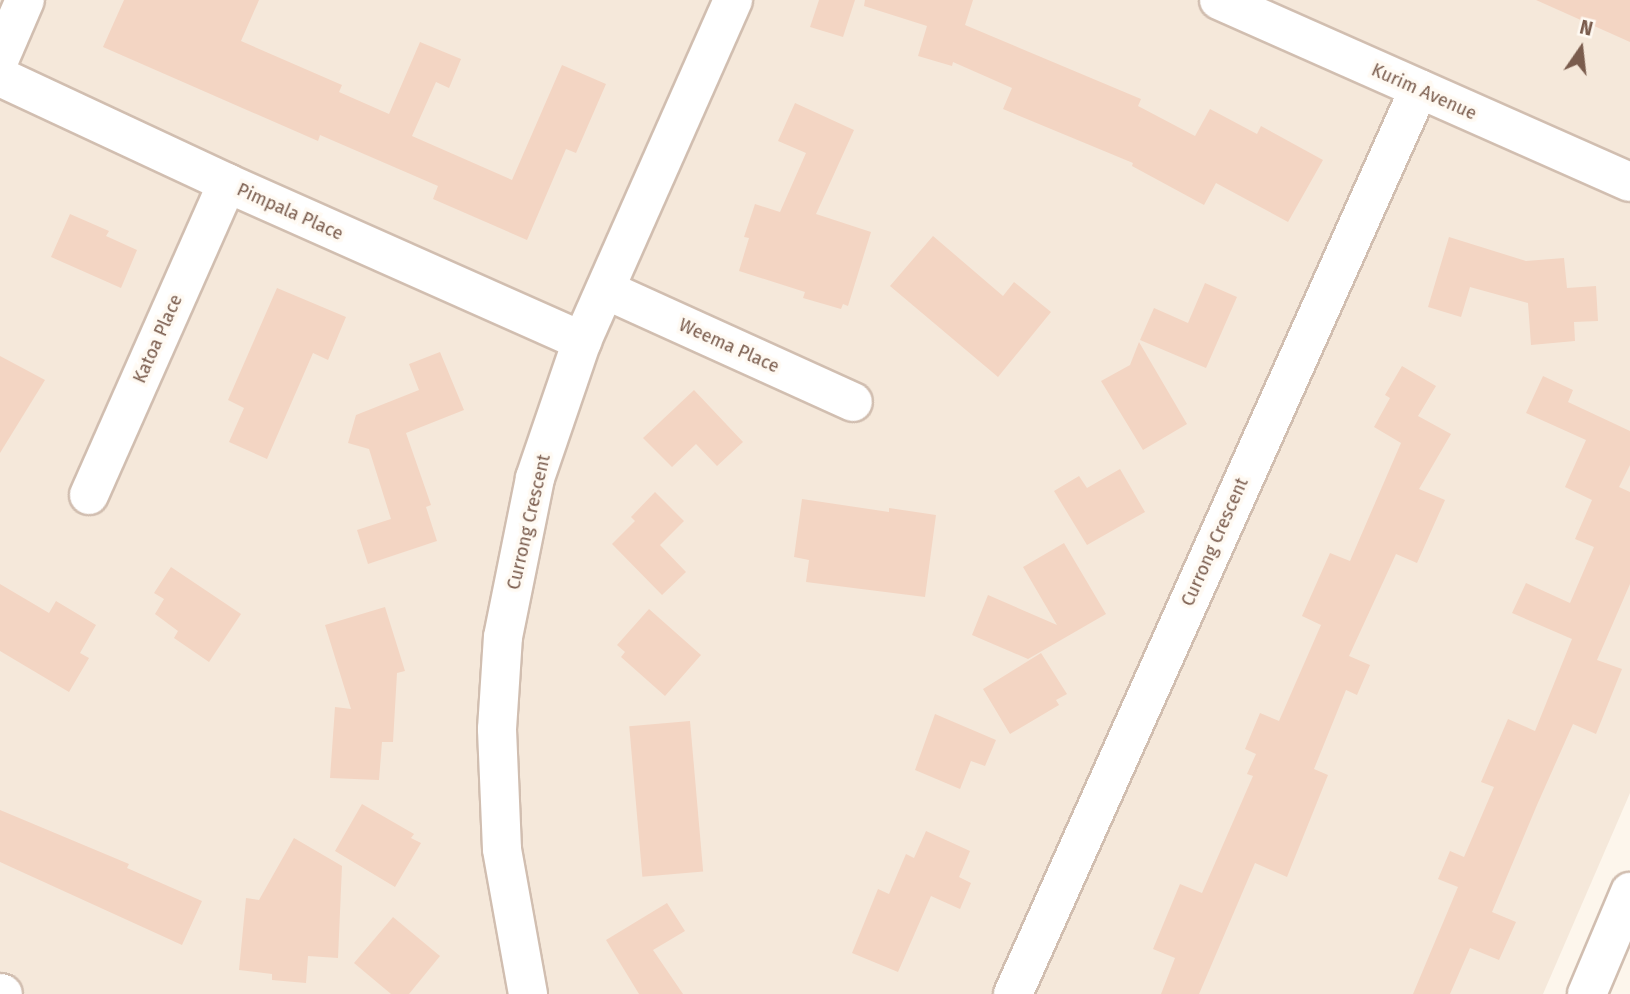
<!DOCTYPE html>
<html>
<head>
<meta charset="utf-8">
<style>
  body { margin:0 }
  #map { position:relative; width:1630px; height:994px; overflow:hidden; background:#fdf6ec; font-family:"Fira Sans",sans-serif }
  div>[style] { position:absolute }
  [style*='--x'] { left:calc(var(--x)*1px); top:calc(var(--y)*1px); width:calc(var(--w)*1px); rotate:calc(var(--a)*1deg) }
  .residential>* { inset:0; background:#f5e8da }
  .building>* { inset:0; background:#f3d5c3; transform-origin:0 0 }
  .roads { filter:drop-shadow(2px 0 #d1beb0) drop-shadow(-2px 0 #d1beb0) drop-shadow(0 2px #d1beb0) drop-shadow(0 -2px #d1beb0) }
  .street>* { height:38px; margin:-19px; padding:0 19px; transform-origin:19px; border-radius:19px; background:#fff }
  .secondary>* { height:38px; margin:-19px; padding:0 19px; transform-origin:19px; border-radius:19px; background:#fff }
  span { translate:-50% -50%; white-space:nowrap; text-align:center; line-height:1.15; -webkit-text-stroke:7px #fffaf3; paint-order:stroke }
  .street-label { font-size:18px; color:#7a5c4d }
  .north { position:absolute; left:1546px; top:14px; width:70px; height:70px; -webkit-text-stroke:5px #fffaf3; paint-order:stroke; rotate:14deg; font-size:19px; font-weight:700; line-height:28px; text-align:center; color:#7a5c4d }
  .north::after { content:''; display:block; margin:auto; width:24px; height:32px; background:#7a5c4d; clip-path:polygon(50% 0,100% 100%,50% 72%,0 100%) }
</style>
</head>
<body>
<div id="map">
  <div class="residential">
    <div style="clip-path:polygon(0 0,1630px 0,1630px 793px,1543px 994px,0 994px)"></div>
  </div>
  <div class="building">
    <div style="clip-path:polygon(124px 0,259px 0,241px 41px,342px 85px,339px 92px,389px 114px,420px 42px,461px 59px,449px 88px,436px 82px,412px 136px,512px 180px,562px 65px,606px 84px,576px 153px,566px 149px,527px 240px,433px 199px,438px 186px,320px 135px,318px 141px,103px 47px)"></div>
    <div style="clip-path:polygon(819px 0,855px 0,843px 37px,810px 27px)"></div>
    <div style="clip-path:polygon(865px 0,973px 0,965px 25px,1141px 99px,1138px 106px,1195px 136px,1210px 109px,1257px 134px,1261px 126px,1323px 160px,1288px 222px,1216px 183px,1204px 205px,1132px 166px,1133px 163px,1003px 109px,1012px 88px,953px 62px,952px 66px,918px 56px,927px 26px,864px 6px)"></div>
    <div style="clip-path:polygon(1536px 0,1630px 0,1630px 42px)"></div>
    <div style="clip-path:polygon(795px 103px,854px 130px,816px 214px,871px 232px,848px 306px,843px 304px,841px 309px,803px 298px,805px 292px,739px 271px,749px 238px,744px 237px,755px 204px,780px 212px,806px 153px,778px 141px)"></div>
    <div style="clip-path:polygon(70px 214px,109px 231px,106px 236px,137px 250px,121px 288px,51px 257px)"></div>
    <div style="clip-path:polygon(933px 236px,1003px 296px,1014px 282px,1051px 312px,998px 377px,890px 286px)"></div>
    <div style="clip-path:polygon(1449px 237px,1526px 261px,1564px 258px,1567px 288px,1596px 286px,1598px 321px,1574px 322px,1575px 341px,1531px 345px,1528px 303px,1470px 287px,1461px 317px,1428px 307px)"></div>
    <div style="clip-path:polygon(1205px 283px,1237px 297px,1206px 368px,1140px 340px,1154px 308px,1188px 323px)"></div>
    <div style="clip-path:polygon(277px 288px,346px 317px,328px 360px,313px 353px,267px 459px,229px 442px,244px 408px,228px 400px)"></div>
    <div style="clip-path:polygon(1139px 342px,1187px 424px,1143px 450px,1101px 381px,1130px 365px)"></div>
    <div style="clip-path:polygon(440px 352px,464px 410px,406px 433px,431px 505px,426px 507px,437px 541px,368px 564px,357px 530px,391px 519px,369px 449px,348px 443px,356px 415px,419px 390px,409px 364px)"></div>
    <div style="clip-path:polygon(0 356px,45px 380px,0 453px)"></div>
    <div style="clip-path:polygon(1402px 366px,1436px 386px,1418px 416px,1451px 434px,1419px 489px,1445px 500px,1417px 563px,1396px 554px,1349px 656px,1370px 665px,1357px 695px,1346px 690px,1314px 769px,1328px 775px,1287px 877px,1255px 863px,1199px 994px,1161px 994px,1175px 958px,1153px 949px,1180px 884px,1202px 893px,1253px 776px,1247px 774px,1256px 754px,1245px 749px,1260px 713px,1279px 721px,1321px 625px,1302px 616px,1330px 553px,1350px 561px,1401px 443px,1374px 427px,1390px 398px,1385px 395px)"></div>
    <div style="clip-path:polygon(1543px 376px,1573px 390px,1568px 402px,1630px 431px,1630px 465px,1619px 487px,1630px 492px,1630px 584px,1597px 660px,1622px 669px,1596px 734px,1573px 724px,1537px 805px,1492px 912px,1516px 922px,1499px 960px,1470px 948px,1450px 994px,1413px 994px,1458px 887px,1438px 879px,1450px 851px,1464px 857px,1494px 787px,1481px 782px,1508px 719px,1535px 731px,1572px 639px,1512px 613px,1526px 583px,1570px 603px,1594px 547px,1575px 539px,1592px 500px,1565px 487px,1586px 440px,1526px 413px)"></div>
    <div style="clip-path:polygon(694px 390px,743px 442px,717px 466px,696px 444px,672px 467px,643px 438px)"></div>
    <div style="clip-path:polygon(1120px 469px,1145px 512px,1087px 545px,1054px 491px,1079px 476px,1087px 488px)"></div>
    <div style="clip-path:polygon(655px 492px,684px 521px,660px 545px,686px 572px,662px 595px,612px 544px,635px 521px,631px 517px)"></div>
    <div style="clip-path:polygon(802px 499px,889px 512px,889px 508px,936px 515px,925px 597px,806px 582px,809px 560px,794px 557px)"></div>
    <div style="clip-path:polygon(1064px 543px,1106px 614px,1028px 659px,972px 635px,988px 595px,1057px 625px,1023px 567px)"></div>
    <div style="clip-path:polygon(171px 567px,241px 614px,209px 662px,174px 638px,178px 631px,155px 614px,164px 599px,154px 593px)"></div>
    <div style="clip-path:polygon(0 584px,49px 613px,56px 601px,96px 625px,80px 653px,89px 658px,69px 692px,0 651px)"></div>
    <div style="clip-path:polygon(385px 607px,405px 671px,397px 673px,393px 742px,382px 742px,379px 780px,330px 778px,335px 707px,351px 709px,325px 625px)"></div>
    <div style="clip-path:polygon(649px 609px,701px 655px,665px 696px,621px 657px,625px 652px,617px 645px)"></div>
    <div style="clip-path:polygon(1041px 653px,1067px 694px,1056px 700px,1059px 705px,1010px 734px,983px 689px)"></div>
    <div style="clip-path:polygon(935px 714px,996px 740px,985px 766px,971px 761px,960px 789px,915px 770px)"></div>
    <div style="left:690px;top:721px;width:151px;height:61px;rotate:85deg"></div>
    <div style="clip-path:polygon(362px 804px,414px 834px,411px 838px,421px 843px,395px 887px,335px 851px)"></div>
    <div style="clip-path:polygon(0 810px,129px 864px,127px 868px,202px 901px,182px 945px,0 862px)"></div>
    <div style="clip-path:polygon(926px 831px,970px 851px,959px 877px,971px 883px,960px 909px,931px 896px,898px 972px,852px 953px,878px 889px,889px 894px,906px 854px,914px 858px)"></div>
    <div style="clip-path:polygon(294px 838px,342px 866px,338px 958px,308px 956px,306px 983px,272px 980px,272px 974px,239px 970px,246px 898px,259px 900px)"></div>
    <div style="clip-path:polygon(667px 903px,685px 931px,653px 950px,683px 994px,639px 994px,606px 940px)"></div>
    <div style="clip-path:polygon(393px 917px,440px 956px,409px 994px,391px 994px,354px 963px)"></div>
  </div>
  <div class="roads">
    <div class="street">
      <div style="--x:1219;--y:0;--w:449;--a:23.9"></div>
      <div style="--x:0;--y:58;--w:63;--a:-66.7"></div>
      <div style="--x:0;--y:77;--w:251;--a:25"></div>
      <div style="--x:227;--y:183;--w:389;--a:24"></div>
      <div style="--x:606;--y:290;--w:271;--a:24.4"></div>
      <div style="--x:89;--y:495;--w:341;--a:-66.1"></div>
      <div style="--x:0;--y:993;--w:3;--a:18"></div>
      <div style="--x:528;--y:994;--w:147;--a:-100.2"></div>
      <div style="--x:502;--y:849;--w:120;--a:-92.4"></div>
      <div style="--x:497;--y:729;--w:92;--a:-86.3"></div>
      <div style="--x:503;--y:637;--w:162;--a:-78.6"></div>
      <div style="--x:535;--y:478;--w:145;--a:-71.1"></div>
      <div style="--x:582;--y:341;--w:373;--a:-66.1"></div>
      <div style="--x:1013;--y:994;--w:992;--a:-65.84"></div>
    </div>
    <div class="secondary">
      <div style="--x:1587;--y:994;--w:111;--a:-67.1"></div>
    </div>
  </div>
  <div class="street-label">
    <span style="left:1424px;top:92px;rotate:24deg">Kurim Avenue</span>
    <span style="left:290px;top:212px;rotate:24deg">Pimpala Place</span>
    <span style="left:158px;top:339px;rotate:-66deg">Katoa Place</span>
    <span style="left:729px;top:346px;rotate:24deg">Weema Place</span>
    <span style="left:529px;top:522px;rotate:-77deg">Currong Crescent</span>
    <span style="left:1215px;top:542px;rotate:-66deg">Currong Crescent</span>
  </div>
  <div class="north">N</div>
</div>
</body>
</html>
